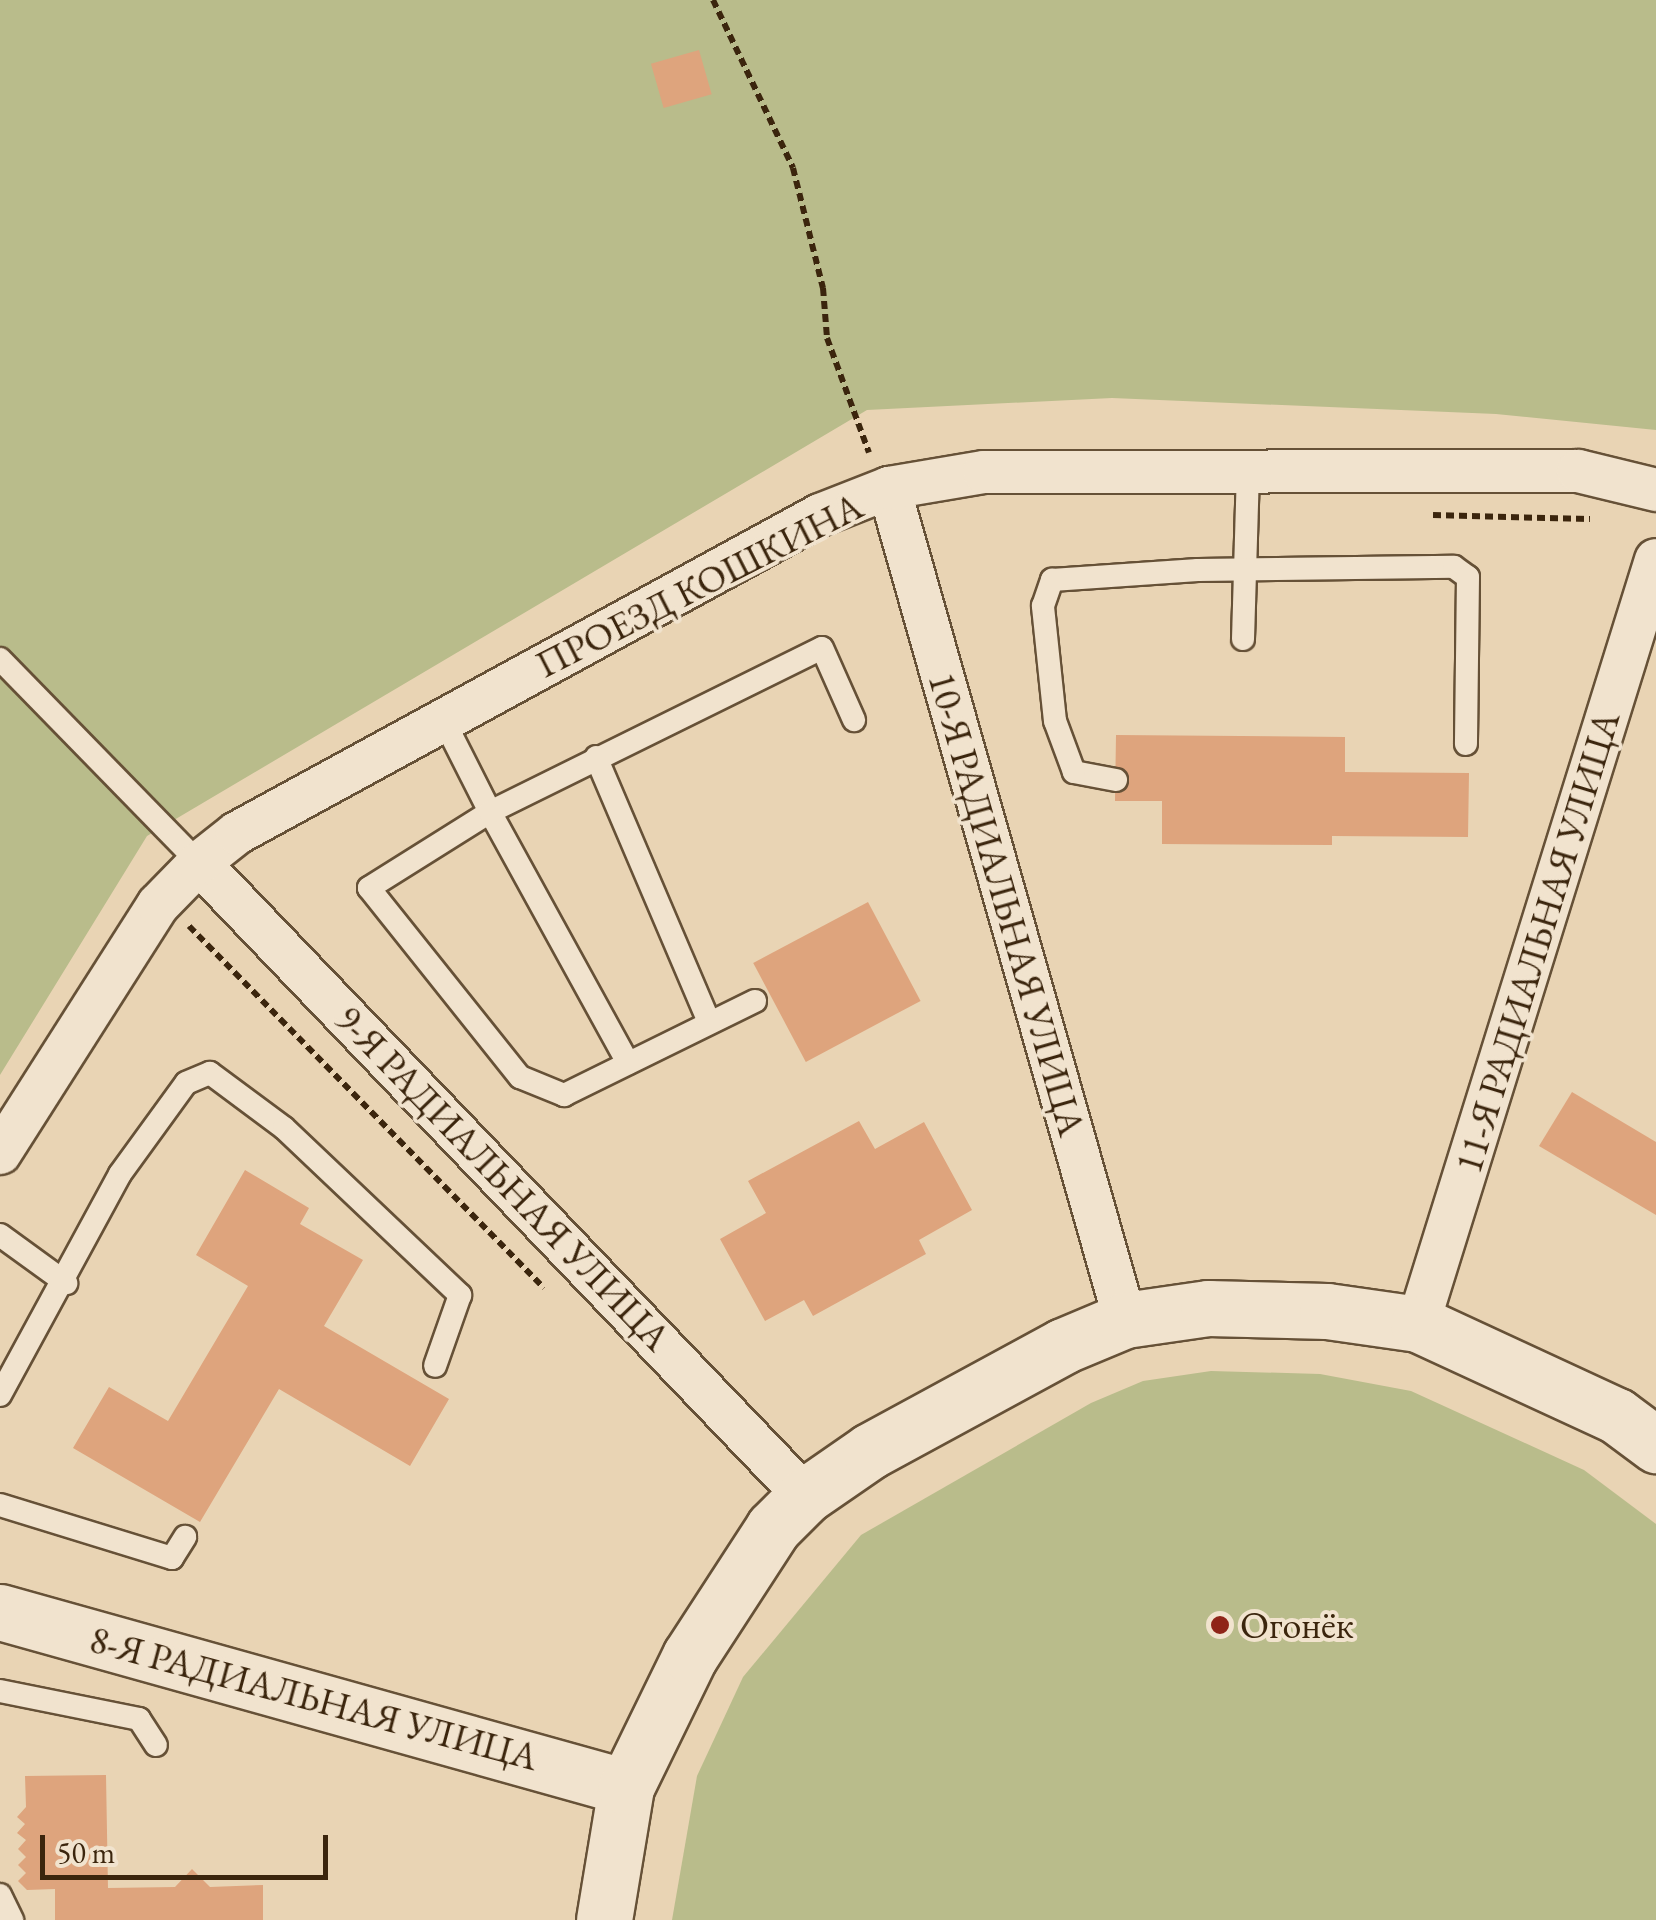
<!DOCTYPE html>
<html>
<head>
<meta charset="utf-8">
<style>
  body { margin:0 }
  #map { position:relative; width:1656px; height:1920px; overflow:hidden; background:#e9d4b4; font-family:"EB Garamond",serif }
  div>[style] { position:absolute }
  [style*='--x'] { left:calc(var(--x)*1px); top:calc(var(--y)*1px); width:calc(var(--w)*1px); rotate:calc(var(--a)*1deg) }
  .green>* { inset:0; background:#b9bc8b }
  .building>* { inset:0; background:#dea47d; transform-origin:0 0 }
  .path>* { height:6px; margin-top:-3px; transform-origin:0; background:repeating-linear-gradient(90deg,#3b250d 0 8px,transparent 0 13px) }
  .roads { filter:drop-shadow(2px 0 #665137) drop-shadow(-2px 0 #665137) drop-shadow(0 2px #665137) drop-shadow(0 -2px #665137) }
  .service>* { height:22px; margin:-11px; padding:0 11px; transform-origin:11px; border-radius:11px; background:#f1e3ce }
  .minor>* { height:42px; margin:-21px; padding:0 21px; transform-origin:21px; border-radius:21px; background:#f1e3ce }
  .tertiary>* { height:55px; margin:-27.5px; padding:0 27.5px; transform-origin:27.5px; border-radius:27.5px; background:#f1e3ce }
  .secondary>* { height:55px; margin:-27.5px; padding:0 27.5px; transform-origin:27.5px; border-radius:27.5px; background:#f1e3ce }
  .dots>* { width:28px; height:28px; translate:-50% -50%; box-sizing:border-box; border:5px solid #f1e3ce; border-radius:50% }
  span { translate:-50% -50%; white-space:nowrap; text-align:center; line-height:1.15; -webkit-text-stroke:8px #f1e3ce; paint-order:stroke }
  .street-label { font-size:38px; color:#3b250d }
  .poi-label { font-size:38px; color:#3b250d }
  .left { translate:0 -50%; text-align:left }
  .scale { position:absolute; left:40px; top:1835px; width:288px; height:45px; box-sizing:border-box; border:5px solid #3b250d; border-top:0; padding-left:12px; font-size:30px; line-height:35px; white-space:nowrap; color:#3b250d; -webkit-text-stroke:8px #f1e3ce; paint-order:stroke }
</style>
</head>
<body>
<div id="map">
  <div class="green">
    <div style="clip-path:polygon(0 0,1656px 0,1656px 430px,1496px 414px,1112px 398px,867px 410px,147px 836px,0 1075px)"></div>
    <div style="clip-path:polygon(1211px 1371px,1320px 1374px,1411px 1391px,1584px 1470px,1656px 1524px,1656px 1920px,672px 1920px,697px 1776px,743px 1677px,861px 1535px,1091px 1403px,1143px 1381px)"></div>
  </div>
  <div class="building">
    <div style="left:699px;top:50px;width:46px;height:50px;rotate:74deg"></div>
    <div style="clip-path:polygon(1116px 735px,1345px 737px,1345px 772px,1469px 773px,1468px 837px,1332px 836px,1332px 845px,1162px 844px,1162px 801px,1115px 801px)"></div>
    <div style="left:868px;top:902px;width:112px;height:130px;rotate:62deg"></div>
    <div style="clip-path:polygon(1572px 1092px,1656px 1142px,1656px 1215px,1539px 1146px)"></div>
    <div style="clip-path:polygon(859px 1121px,875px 1149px,924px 1122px,972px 1210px,919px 1240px,926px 1254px,813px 1316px,804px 1300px,765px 1321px,720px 1239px,766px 1213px,748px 1181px)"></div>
    <div style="clip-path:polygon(245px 1170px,309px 1208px,300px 1224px,363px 1260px,324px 1326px,449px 1399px,410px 1466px,279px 1389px,200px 1522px,73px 1448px,109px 1387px,168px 1421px,248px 1286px,196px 1255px)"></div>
    <div style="clip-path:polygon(106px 1775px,108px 1888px,175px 1887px,192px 1869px,210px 1887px,263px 1885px,263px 1920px,55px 1920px,55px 1889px,27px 1890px,18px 1881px,26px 1873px,18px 1865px,26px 1857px,18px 1849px,26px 1840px,17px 1833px,25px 1824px,17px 1817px,26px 1807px,25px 1776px)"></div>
  </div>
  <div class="path">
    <div style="--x:713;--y:0;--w:186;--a:64.5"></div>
    <div style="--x:793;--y:168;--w:124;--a:76"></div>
    <div style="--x:823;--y:288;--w:50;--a:85.4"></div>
    <div style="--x:827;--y:338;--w:122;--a:69.9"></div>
    <div style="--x:1433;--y:515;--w:157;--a:1.5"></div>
    <div style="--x:189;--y:926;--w:507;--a:45.56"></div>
  </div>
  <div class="roads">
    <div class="service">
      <div style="--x:1243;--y:639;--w:168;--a:-88.3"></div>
      <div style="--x:0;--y:659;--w:285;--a:45.7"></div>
      <div style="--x:443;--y:719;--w:104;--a:63.2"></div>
      <div style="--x:490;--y:812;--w:143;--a:147.9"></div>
      <div style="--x:369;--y:888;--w:242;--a:51.4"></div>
      <div style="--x:520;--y:1077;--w:48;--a:22.2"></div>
      <div style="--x:564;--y:1095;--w:213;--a:-26.2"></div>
      <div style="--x:596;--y:757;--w:288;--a:66.9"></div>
      <div style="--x:1116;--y:780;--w:43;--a:-169.2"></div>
      <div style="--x:1074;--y:772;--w:54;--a:-110.4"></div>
      <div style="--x:1055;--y:721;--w:116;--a:-96"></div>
      <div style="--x:1043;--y:606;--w:28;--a:-71"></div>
      <div style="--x:1052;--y:580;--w:146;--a:-3.9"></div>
      <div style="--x:1198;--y:570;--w:256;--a:-0.7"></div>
      <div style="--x:1454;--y:567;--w:17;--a:36"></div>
      <div style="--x:1468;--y:577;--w:167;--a:90.7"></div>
      <div style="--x:628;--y:1063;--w:286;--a:-118.8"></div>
      <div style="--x:490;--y:812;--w:370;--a:-26.3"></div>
      <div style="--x:822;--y:648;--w:79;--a:66"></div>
      <div style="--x:0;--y:1235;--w:82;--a:36"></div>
      <div style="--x:0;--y:1395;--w:251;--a:-61.5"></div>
      <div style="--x:120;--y:1174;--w:112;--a:-54"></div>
      <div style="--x:186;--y:1083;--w:26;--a:-23"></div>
      <div style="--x:210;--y:1073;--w:92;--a:36.6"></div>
      <div style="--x:284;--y:1128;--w:243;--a:43.5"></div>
      <div style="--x:460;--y:1295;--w:75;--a:109.4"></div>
      <div style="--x:0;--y:1505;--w:180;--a:17.1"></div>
      <div style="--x:172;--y:1558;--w:25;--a:-58"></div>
      <div style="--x:0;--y:1691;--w:142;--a:11.4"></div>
      <div style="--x:139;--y:1719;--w:31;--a:57"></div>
      <div style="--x:0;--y:1895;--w:28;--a:64"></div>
    </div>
    <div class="minor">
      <div style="--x:889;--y:488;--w:865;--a:74.16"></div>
      <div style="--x:199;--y:863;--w:876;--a:46.25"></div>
      <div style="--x:0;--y:1153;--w:294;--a:-57.5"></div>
      <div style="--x:158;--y:905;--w:59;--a:-45.7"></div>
      <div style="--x:199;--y:863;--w:48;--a:-38.3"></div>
      <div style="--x:237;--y:833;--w:664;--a:-28.61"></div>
      <div style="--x:820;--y:515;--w:74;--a:-21.4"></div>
      <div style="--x:889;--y:488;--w:96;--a:-9.6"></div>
      <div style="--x:984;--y:472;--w:594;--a:-0.1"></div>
      <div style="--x:1578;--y:471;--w:80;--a:13.7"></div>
      <div style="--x:1418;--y:1324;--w:800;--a:-72.7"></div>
    </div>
    <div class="tertiary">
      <div style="--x:0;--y:1612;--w:650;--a:15.62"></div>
    </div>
    <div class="secondary">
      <div style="--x:604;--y:1920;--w:135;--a:-80.6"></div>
      <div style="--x:626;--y:1787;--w:146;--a:-64"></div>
      <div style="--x:690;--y:1656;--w:153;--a:-57"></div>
      <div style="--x:773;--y:1528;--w:45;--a:-45"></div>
      <div style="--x:805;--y:1496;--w:79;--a:-34.7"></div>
      <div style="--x:870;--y:1451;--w:220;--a:-28.5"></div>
      <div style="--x:1063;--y:1346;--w:67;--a:-22.8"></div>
      <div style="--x:1125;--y:1320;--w:84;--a:-8.2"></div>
      <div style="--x:1208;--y:1308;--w:119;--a:1.4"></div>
      <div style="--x:1327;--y:1311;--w:92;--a:8.1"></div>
      <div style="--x:1418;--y:1324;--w:219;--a:24.8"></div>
      <div style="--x:1617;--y:1416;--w:49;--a:36.6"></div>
    </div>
  </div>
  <div class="dots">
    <div style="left:1220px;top:1625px;background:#8f2418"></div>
  </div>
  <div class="street-label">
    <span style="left:699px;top:585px;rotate:-27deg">ПРОЕЗД КОШКИНА</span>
    <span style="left:1007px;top:904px;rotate:74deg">10-Я РАДИАЛЬНАЯ УЛИЦА</span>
    <span style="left:1537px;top:942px;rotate:-73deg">11-Я РАДИАЛЬНАЯ УЛИЦА</span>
    <span style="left:503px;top:1178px;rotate:46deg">9-Я РАДИАЛЬНАЯ УЛИЦА</span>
    <span style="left:314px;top:1698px;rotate:15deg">8-Я РАДИАЛЬНАЯ УЛИЦА</span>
  </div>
  <div class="poi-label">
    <span class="left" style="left:1240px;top:1625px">Огонёк</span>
  </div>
  <div class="scale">50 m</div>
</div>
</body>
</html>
